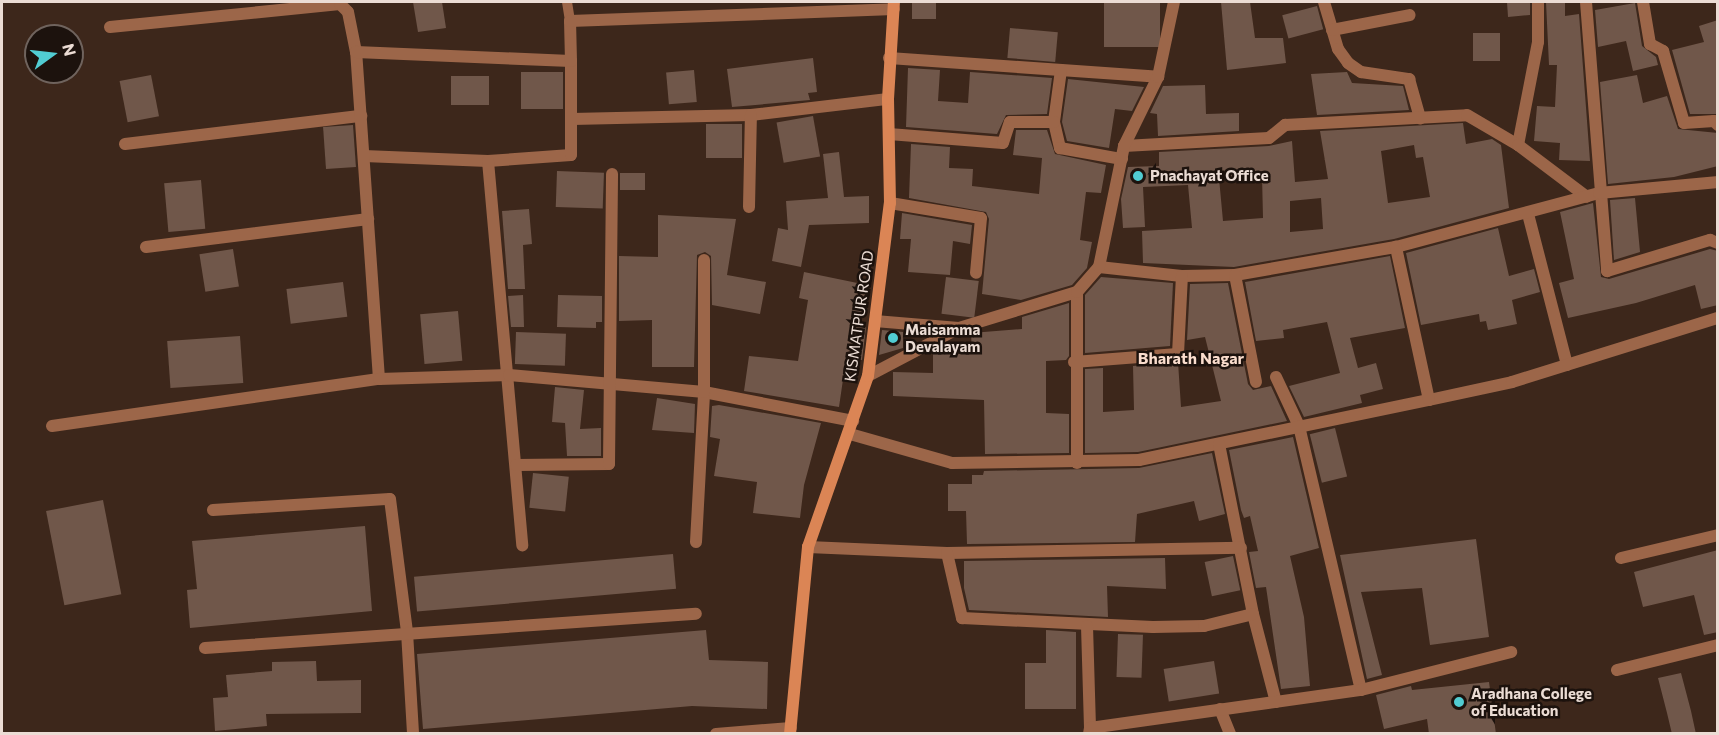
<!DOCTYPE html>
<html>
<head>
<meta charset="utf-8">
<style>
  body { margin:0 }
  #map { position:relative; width:1719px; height:735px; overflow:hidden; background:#3d271b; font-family:Commissioner,sans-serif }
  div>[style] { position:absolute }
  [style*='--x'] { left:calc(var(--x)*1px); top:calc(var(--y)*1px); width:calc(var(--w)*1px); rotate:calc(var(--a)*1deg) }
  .building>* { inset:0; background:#70574a; transform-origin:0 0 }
  .lane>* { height:10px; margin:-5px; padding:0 5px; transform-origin:5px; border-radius:5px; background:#9c6649 }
  .street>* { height:12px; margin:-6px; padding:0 6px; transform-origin:6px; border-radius:6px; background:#9c6649 }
  .secondary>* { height:12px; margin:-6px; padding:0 6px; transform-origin:6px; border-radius:6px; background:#db8555 }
  .dots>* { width:16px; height:16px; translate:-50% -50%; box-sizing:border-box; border:3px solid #1c120d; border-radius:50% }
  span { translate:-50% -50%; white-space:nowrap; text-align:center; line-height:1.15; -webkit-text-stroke:5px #1c120d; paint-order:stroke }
  .poi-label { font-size:15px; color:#ebdcd4; font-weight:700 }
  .left { translate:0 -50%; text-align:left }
  .street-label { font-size:15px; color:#ebdcd4 }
  .neighbourhood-label { font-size:16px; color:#faddcd; font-weight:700 }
  .frame { position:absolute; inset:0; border:3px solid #ebdcd4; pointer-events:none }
  .north { position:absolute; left:24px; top:24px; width:60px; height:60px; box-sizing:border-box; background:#1c120d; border:2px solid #6f635d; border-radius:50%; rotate:75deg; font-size:16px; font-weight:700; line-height:24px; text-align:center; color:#ebdcd4 }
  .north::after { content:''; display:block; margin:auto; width:21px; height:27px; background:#51ccd2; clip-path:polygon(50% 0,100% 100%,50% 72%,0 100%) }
</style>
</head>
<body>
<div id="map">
  <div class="building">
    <div style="clip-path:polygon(413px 2px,442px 2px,446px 28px,418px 32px)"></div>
    <div style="left:912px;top:2px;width:24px;height:17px"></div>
    <div style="left:1104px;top:2px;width:56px;height:45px"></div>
    <div style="clip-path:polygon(1221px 2px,1250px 2px,1255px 38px,1283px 38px,1286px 63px,1227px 70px)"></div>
    <div style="clip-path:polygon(1507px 2px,1530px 2px,1530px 15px,1508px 17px)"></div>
    <div style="clip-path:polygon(1546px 2px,1565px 2px,1565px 16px,1579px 14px,1590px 161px,1559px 160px,1560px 143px,1534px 141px,1537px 106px,1555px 107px,1557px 65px,1549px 65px)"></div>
    <div style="clip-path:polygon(1635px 3px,1642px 46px,1656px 57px,1658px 65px,1633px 71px,1626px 41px,1598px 47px,1595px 10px)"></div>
    <div style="left:1317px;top:6px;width:24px;height:36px;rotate:75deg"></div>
    <div style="clip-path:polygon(1718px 20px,1718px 114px,1690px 114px,1672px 50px,1704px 42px,1699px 26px)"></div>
    <div style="left:1010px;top:28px;width:48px;height:30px;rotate:5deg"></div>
    <div style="left:1473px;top:33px;width:27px;height:28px"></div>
    <div style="clip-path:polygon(813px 58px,817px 92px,808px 93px,810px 100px,732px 107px,727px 69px)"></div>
    <div style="clip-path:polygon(908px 68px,940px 70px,938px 101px,968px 103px,970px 72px,1052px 78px,1047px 114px,1006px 115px,997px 134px,906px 127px)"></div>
    <div style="left:694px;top:70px;width:32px;height:28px;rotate:85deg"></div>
    <div style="left:521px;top:72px;width:42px;height:37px"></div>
    <div style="clip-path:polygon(1347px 72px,1352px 83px,1403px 86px,1409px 110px,1317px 115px,1311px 74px)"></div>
    <div style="left:151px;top:75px;width:42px;height:32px;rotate:79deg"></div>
    <div style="clip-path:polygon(1637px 75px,1643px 103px,1667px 96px,1678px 129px,1718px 133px,1718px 166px,1674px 177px,1608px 184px,1600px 82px)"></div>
    <div style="left:451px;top:76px;width:38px;height:29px"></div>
    <div style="clip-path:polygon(1068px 79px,1144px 87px,1132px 111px,1115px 109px,1109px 148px,1067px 141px,1062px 122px)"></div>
    <div style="clip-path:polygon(1205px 85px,1206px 114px,1239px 113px,1239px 131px,1158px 136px,1157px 114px,1150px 113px,1163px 86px)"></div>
    <div style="left:813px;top:116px;width:41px;height:37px;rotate:80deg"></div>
    <div style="clip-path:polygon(evenodd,1463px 123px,1466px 144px,1492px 139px,1501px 145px,1509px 208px,1394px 239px,1234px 267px,1143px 263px,1142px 231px,1192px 228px,1188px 185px,1143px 187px,1145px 227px,1123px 228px,1121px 199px,1128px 167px,1159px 166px,1159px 152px,1269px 146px,1292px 141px,1295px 182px,1328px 179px,1320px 131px,1463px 123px,1414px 145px,1416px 158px,1423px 157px,1430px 197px,1388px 203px,1381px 151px,1414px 145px,1463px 123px,1262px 176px,1263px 218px,1223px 221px,1219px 178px,1262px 176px,1463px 123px,1321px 198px,1323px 229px,1290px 232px,1290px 201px,1321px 198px)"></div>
    <div style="left:742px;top:124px;width:34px;height:36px;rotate:90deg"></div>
    <div style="left:353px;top:125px;width:42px;height:30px;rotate:86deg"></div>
    <div style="clip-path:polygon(1016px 130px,1047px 130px,1055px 154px,1106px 165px,1101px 193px,1086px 192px,1080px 240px,1092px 242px,1087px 268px,1072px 285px,1021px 300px,982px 294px,989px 219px,986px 212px,909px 198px,911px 144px,950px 147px,949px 168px,973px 169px,972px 186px,1039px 194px,1042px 158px,1013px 155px)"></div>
    <div style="clip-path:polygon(839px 152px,844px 197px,869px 196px,869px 223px,809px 225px,801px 267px,772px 261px,778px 228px,788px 230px,786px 201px,828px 198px,823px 154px)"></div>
    <div style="left:557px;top:171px;width:47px;height:36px;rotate:2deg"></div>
    <div style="left:645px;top:173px;width:17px;height:25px;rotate:90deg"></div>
    <div style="left:201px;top:180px;width:49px;height:37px;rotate:85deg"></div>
    <div style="clip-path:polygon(1635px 198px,1640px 252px,1614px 260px,1610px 200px)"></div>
    <div style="clip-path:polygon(1593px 203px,1601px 277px,1609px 279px,1710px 249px,1718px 251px,1718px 305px,1701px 309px,1695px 285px,1636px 303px,1568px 318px,1559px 283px,1574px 279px,1560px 212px)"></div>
    <div style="clip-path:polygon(529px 209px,532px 244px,523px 245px,525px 289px,508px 289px,502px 211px)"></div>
    <div style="clip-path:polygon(902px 213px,972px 225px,970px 244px,953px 241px,950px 275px,908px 272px,911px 239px,900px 239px)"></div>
    <div style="clip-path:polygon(658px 215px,736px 219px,727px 275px,766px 282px,760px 314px,712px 305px,711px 256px,705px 252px,697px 255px,694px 367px,652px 367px,652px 320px,619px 321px,619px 256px,658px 257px)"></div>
    <div style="clip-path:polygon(1498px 228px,1509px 276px,1534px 269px,1540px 292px,1512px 300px,1517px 324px,1488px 330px,1486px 321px,1480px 322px,1479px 314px,1421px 325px,1406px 253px)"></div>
    <div style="left:233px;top:249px;width:38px;height:34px;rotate:81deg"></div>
    <div style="clip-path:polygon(1390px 256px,1405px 328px,1350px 338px,1358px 368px,1376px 363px,1383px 389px,1360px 395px,1362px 403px,1304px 417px,1289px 386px,1340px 373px,1327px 322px,1283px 330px,1284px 338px,1256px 341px,1245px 282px)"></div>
    <div style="clip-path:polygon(804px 272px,867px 285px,859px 327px,866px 327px,862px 360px,846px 359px,839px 407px,744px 391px,749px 356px,798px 361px,808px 300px,799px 298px)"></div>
    <div style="left:946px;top:277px;width:33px;height:37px;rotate:7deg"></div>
    <div style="clip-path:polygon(1101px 277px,1173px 283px,1170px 346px,1085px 353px,1085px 295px)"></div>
    <div style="left:343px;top:282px;width:35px;height:57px;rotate:83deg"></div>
    <div style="clip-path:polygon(1228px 283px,1248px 384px,1253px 390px,1271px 386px,1287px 421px,1138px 452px,1085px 453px,1085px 369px,1103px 368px,1103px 412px,1134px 410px,1133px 366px,1178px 362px,1181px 407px,1221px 401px,1205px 337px,1187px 340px,1190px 284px)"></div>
    <div style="clip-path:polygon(523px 295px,524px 327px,511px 327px,508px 296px)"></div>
    <div style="clip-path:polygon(558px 295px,602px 296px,602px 322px,596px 322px,596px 328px,557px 327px)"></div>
    <div style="clip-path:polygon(1069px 303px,1069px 356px,1066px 360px,1046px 361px,1046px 413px,1069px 414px,1069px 453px,985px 454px,984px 400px,893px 396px,893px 372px,933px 373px,933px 354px,972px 354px,971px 333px,1022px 329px,1022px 317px)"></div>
    <div style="left:458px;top:311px;width:50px;height:38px;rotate:85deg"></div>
    <div style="clip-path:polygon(882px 330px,903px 332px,903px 348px,879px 355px)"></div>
    <div style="left:516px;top:332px;width:50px;height:32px;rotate:2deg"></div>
    <div style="left:240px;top:336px;width:47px;height:73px;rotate:86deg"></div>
    <div style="clip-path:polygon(555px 387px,584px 390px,580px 429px,601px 428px,601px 456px,567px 456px,565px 423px,552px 422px)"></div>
    <div style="clip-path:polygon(657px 398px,695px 404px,694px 433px,652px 430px)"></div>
    <div style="clip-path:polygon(719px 405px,821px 423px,804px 485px,800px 518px,753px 513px,757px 482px,714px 476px,720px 439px,710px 437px,712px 406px)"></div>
    <div style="left:1335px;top:428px;width:50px;height:26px;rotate:76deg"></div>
    <div style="clip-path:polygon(1293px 437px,1319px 548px,1290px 556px,1304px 617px,1310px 686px,1281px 689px,1266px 587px,1256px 588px,1249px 552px,1258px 551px,1250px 516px,1244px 518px,1241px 510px,1229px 450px)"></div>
    <div style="clip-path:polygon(1212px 453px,1225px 514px,1199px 521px,1194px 501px,1137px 514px,1135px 542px,967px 544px,966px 511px,948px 511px,948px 484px,972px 484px,972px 475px,983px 475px,984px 471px,1139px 468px)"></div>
    <div style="left:533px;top:473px;width:36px;height:35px;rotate:6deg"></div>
    <div style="left:103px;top:500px;width:96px;height:58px;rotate:79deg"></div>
    <div style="clip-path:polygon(365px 526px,372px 611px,190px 628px,187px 590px,197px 589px,192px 541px)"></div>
    <div style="clip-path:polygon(1476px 539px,1489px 637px,1430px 645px,1422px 588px,1361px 592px,1382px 675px,1367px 679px,1340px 555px)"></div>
    <div style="clip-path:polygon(1718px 550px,1718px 632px,1704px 635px,1694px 595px,1643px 607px,1634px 572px)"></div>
    <div style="left:673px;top:554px;width:35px;height:260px;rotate:85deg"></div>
    <div style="left:1233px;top:556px;width:35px;height:29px;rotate:78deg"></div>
    <div style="clip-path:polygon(1165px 558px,1166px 589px,1107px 586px,1108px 617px,969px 610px,964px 588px,964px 561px)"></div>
    <div style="clip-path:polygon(706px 630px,709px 660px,768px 662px,767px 709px,692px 706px,423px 729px,417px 654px)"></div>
    <div style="clip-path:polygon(1046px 630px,1076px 632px,1076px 709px,1025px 709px,1025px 663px,1046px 663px)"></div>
    <div style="left:1118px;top:634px;width:25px;height:43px;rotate:2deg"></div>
    <div style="clip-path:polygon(316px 661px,317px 681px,361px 680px,361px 713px,266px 714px,267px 726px,215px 731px,213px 698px,228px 697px,226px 675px,272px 671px,272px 662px)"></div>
    <div style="left:1214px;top:661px;width:33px;height:51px;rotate:81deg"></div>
    <div style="clip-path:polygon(1681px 673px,1691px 711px,1696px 734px,1672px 734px,1667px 713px,1658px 678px)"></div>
    <div style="clip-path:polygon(1489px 682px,1496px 734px,1429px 734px,1427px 719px,1384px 729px,1376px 695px,1411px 686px,1412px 690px)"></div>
  </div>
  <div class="lane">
    <div style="--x:567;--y:2;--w:19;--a:81"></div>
  </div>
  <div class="street">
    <div style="--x:1324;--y:2;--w:49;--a:73.4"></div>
    <div style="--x:1338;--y:49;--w:17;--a:54"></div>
    <div style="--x:1348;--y:63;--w:16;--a:35"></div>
    <div style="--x:1361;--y:72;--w:49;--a:8.3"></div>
    <div style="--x:1409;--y:79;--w:41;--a:74.2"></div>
    <div style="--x:1586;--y:2;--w:270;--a:85.5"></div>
    <div style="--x:1607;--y:271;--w:108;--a:-16.8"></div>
    <div style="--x:1710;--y:240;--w:9;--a:21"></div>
    <div style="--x:1643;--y:2;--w:43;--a:80.5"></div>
    <div style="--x:1650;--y:44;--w:15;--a:28"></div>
    <div style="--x:1663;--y:51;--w:75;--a:73.7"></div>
    <div style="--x:1684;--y:123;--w:30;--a:-4"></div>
    <div style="--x:1714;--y:121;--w:6;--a:45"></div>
    <div style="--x:110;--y:27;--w:231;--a:-5.7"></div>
    <div style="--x:340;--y:4;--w:11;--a:45"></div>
    <div style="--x:348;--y:12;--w:41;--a:78.7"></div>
    <div style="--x:1332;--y:30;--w:79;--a:-10.9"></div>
    <div style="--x:889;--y:58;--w:270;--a:4"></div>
    <div style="--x:1061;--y:70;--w:52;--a:97.7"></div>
    <div style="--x:1054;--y:122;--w:27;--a:77"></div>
    <div style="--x:1060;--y:148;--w:63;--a:10.1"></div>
    <div style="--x:572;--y:119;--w:179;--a:-1.3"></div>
    <div style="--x:751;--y:115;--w:138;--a:-6.7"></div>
    <div style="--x:889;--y:134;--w:114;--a:4.5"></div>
    <div style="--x:1003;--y:143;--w:22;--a:-72"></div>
    <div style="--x:1010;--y:122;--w:44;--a:0"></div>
    <div style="--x:125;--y:144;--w:238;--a:-6.8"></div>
    <div style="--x:1518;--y:145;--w:105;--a:-79"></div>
    <div style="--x:1538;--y:42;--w:40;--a:-90"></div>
    <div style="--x:1124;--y:146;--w:145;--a:-3.2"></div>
    <div style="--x:1269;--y:138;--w:21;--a:-39"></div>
    <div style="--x:1285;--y:125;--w:182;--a:-3.1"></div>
    <div style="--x:1467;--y:115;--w:59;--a:30.5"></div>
    <div style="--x:1518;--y:145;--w:86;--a:37"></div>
    <div style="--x:364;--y:156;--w:124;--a:2.3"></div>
    <div style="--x:488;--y:161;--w:83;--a:-4.1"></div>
    <div style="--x:571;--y:155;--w:94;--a:-90"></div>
    <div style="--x:488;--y:161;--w:386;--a:84.9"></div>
    <div style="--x:890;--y:203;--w:92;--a:9.4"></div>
    <div style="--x:981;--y:218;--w:55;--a:95.2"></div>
    <div style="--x:749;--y:207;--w:92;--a:-88.8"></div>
    <div style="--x:1528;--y:214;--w:156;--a:75.5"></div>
    <div style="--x:146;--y:247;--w:224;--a:-7.2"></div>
    <div style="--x:1099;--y:267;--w:83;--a:6.2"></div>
    <div style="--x:1182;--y:276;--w:53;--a:-1.1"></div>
    <div style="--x:1235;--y:275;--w:163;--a:-9.9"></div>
    <div style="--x:1396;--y:247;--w:210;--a:-14.9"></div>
    <div style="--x:1599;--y:193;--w:120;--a:-5.3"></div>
    <div style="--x:1235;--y:275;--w:109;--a:78.9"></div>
    <div style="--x:875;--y:321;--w:84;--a:4.8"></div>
    <div style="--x:1074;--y:362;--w:104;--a:-4.4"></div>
    <div style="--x:1178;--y:354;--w:78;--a:-87.1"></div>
    <div style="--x:868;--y:376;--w:103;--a:-27.8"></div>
    <div style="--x:959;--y:328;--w:123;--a:-17"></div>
    <div style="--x:1276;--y:377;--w:54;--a:64.9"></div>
    <div style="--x:1299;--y:426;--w:271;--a:76.8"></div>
    <div style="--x:379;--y:379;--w:328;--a:-94"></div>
    <div style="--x:356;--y:52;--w:215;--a:2.4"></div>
    <div style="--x:571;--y:61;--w:40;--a:-91.4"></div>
    <div style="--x:570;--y:21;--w:324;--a:-2.1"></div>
    <div style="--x:1429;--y:400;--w:85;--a:-12.2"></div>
    <div style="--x:1512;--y:382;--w:216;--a:-17.3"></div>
    <div style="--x:52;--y:426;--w:330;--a:-8.2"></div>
    <div style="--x:379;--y:379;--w:130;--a:-1.8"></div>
    <div style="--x:509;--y:375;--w:196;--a:5"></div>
    <div style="--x:704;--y:392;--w:152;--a:11"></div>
    <div style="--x:850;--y:434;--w:106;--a:15.9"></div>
    <div style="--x:952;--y:463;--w:187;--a:-0.9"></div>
    <div style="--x:1139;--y:460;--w:296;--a:-11.7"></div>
    <div style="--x:1429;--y:400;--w:157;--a:-102.2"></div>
    <div style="--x:1219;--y:444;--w:173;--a:78.7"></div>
    <div style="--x:1253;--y:614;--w:91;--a:75.4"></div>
    <div style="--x:1077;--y:463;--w:171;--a:-90"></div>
    <div style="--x:1077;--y:292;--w:33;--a:-49"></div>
    <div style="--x:1099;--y:267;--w:124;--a:-78.3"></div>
    <div style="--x:1124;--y:146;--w:77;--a:-63.8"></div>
    <div style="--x:1158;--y:77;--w:77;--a:-78"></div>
    <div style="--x:516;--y:465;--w:93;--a:-0.6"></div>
    <div style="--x:609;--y:464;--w:290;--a:-89.4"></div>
    <div style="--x:213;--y:510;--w:177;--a:-3.6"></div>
    <div style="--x:390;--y:499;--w:134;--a:82.7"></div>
    <div style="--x:407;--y:632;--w:102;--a:86.6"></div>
    <div style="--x:696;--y:542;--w:150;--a:-86.9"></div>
    <div style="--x:704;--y:392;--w:132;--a:-90"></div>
    <div style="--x:808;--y:547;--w:139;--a:2.5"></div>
    <div style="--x:947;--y:553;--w:294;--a:-1"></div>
    <div style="--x:947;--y:553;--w:67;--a:77"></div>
    <div style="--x:962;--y:618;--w:191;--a:2.7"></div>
    <div style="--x:1153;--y:627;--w:51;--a:-1.1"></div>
    <div style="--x:1204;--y:626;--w:50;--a:-13.8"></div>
    <div style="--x:1621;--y:558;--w:100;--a:-13.3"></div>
    <div style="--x:1087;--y:626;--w:102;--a:88.3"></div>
    <div style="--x:205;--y:648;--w:492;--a:-4"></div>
    <div style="--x:1617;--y:670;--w:104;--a:-13.9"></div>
    <div style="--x:1220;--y:709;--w:27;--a:68"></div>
    <div style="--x:716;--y:734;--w:75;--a:-4.6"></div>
    <div style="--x:1089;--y:734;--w:6;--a:-81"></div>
    <div style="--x:1090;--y:728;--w:274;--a:-8"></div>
    <div style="--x:1361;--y:690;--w:155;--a:-14.2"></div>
  </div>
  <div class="secondary">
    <div style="--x:790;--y:734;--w:188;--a:-84.5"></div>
    <div style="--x:808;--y:547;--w:181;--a:-70.7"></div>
    <div style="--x:868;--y:376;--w:174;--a:-82.8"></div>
    <div style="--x:890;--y:203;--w:104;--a:-91.1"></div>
    <div style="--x:888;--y:99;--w:97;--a:-86.5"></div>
  </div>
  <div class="dots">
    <div style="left:1138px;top:176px;background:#51ccd2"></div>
    <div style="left:893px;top:338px;background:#51ccd2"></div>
    <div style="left:1459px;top:702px;background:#51ccd2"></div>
  </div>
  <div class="poi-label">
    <span class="left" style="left:1150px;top:176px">Pnachayat Office</span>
    <span class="left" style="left:905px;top:338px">Maisamma<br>Devalayam</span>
    <span class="left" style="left:1471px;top:702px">Aradhana College<br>of Education</span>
  </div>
  <div class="street-label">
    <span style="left:859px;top:316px;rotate:-82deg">KISMATPUR ROAD</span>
  </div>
  <div class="neighbourhood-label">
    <span style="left:1191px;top:358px">Bharath Nagar</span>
  </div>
  <div class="frame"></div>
  <div class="north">N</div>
</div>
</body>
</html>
